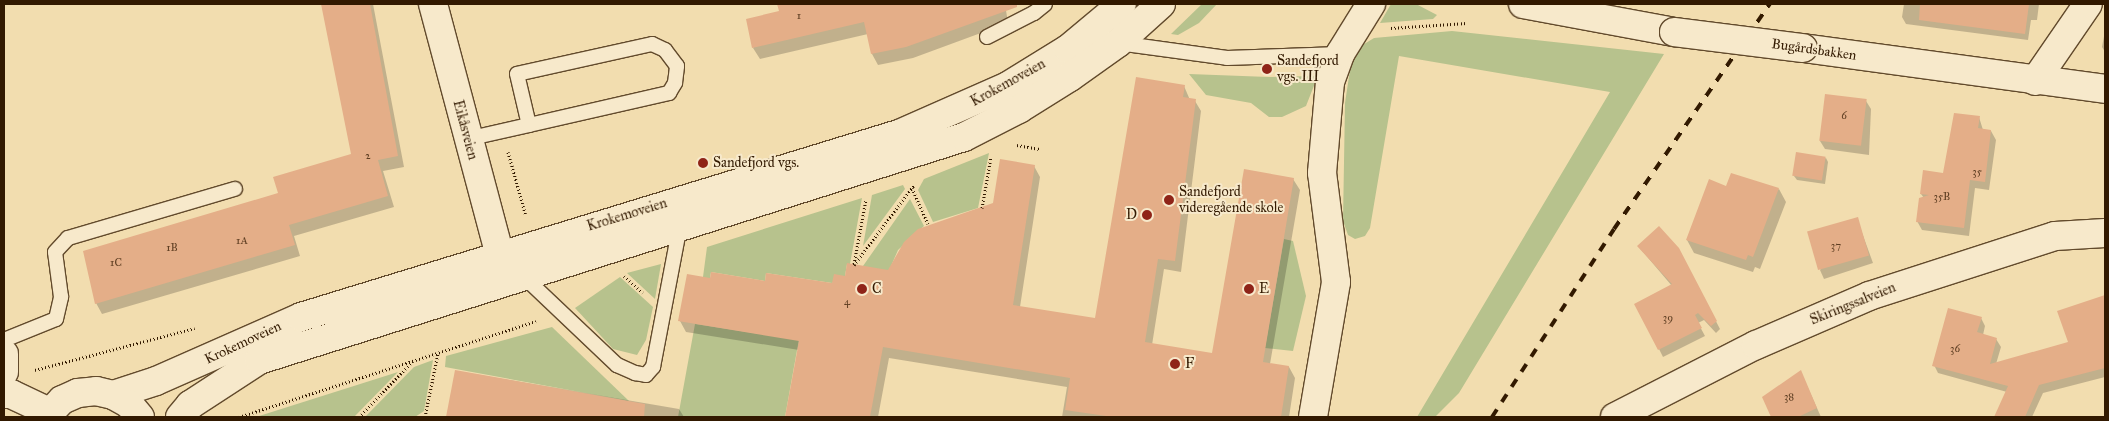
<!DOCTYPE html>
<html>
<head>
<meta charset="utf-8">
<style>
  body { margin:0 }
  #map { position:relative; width:2109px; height:421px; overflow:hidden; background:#f2ddaf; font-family:"IM FELL Great Primer",serif }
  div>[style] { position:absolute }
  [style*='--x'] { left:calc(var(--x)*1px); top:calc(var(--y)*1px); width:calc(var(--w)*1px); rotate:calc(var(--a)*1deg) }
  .green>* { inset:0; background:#b7c28d }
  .shadow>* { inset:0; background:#0003 }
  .building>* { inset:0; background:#e4ae88; transform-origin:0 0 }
  .path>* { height:3px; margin-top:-1.5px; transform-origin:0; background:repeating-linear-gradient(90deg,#321900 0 1px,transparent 0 3.5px) }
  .roads { filter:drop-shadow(1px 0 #624a2c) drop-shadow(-1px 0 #624a2c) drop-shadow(0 1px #624a2c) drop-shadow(0 -1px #624a2c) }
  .lane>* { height:14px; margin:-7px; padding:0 7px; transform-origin:7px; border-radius:7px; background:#f7e9cb }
  .street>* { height:28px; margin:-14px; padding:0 14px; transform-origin:14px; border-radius:14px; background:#f7e9cb }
  .secondary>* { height:28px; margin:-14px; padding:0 14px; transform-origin:14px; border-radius:14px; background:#f7e9cb }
  .rail>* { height:4px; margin-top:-2px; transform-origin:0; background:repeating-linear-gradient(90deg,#321900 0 9px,transparent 0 18px) }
  .bridges { filter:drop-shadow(1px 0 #624a2c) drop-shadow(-1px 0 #624a2c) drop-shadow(0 1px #624a2c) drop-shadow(0 -1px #624a2c) }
  .street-bridge>* { height:28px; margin:-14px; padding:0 14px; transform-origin:14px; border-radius:14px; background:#f7e9cb }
  .dots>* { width:14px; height:14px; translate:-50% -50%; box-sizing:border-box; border:2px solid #f7e9cb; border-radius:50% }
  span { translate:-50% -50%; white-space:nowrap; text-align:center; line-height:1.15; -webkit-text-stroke:4px #f7e9cb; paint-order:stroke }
  .number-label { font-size:11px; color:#5e3e22 }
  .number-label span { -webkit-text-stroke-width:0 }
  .street-label { font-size:14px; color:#321900 }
  .poi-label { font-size:14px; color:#321900 }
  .left { translate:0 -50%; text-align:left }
  .right { translate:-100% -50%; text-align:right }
  .frame { position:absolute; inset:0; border:5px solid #321900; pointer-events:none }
</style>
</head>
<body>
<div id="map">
  <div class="green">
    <div style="clip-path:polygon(1202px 4px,1217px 4px,1199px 23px,1178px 35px,1171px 34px)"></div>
    <div style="clip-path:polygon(1391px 4px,1416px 4px,1437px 15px,1433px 19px,1380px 23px)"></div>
    <div style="clip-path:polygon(1452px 31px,1664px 54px,1459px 393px,1435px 417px,1417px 417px,1610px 92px,1399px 56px,1370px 228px,1365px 236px,1355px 239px,1348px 235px,1343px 221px,1345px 103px,1351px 63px,1361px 46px,1374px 38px)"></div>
    <div style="clip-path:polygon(1189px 74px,1269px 77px,1314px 76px,1317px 78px,1306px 106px,1282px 117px,1269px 117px,1251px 103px,1206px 95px)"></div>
    <div style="clip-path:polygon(989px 153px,978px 208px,933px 222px,918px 190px,924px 179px)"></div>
    <div style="clip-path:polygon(903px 185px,905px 189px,863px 246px,872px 195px)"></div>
    <div style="clip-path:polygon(862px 198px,850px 264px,847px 264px,845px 276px,832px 283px,766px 273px,765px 281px,711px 272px,707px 295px,703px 277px,707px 247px)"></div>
    <div style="clip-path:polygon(910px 199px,924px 226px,898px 250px,891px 266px,891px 285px,863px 266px)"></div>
    <div style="clip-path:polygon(1284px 239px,1293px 241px,1306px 296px,1293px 351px,1265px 348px)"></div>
    <div style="clip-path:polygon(661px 264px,655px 299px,627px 273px)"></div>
    <div style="clip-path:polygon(620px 277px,653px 307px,646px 340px,637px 355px,613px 349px,575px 308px)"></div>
    <div style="clip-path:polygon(695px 324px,760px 334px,801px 328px,785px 417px,678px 417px)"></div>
    <div style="clip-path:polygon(552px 327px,629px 401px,445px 367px,446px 356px)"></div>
    <div style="clip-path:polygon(433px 360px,424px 411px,415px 417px,365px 417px,414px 367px)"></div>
    <div style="clip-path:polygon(398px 372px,354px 417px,256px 417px)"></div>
  </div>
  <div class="shadow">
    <div style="clip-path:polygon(322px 4px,373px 4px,404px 167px,383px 171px,394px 207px,294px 236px,300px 256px,102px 314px,96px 303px,279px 194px,353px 155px)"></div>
    <div style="clip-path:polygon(778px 4px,816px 4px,822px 26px,838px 4px,1005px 4px,1008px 23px,913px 58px,878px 65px,872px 54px,868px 34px,760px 59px,753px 48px,780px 12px)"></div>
    <div style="clip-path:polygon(1904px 4px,2039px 4px,2037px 20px,2031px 20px,2028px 40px,1906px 24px,1902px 17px)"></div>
    <div style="clip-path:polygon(2105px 31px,2105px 52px,2102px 47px)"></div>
    <div style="clip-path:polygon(1184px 86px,1190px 100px,1195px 101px,1201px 111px,1181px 272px,1164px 269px,1152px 345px,1214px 355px,1293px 179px,1300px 190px,1270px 364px,1289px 367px,1295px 378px,1289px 417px,1062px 417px,1067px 387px,889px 358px,878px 417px,787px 417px,799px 350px,686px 332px,680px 321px,711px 279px,833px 285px,846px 277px,889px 271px,994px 204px,1034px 166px,1040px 177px,1020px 307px,1096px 319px)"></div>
    <div style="clip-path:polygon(1866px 101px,1871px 109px,1869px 155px,1825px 149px,1820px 141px)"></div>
    <div style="clip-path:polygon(1979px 117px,1983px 130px,1991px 131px,1996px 140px,1989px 190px,1975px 188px,1969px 236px,1922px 230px,1917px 221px,1924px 198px,1921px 194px,1944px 174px)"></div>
    <div style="clip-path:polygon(1826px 158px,1828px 162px,1825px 184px,1797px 180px,1794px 176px)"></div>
    <div style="clip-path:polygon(1779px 189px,1786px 202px,1760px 269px,1755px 267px,1753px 272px,1694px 253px,1687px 240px)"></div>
    <div style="clip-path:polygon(1857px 219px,1873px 263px,1824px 279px,1820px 270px)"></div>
    <div style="clip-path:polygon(1638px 246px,1683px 258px,1720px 329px,1716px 333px,1704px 320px,1698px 323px,1705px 336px,1663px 357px,1659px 349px,1672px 286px)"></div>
    <div style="clip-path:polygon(2101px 298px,2105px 305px,2105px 377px,2043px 393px,2032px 417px,1996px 417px,2007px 392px,1938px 373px,1934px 365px,1981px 318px,1985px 326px,1983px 335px,1996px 339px,2001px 347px,1996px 364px,2069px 343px)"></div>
    <div style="clip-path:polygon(456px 371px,679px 409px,684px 417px,447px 417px)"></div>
    <div style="clip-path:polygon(1804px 379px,1821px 417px,1772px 417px,1764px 397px)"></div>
  </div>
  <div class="building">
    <div style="clip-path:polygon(321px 4px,370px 4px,398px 156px,378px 160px,388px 196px,289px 225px,295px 245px,95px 304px,83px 251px,278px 193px,273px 177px,351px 154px)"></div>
    <div style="clip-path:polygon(777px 4px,1017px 4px,1017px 7px,906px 47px,871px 54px,864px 22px,752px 48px,746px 19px,779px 11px)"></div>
    <div style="clip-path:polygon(1920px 4px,2029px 4px,2025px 34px,1919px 20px)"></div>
    <div style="clip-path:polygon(1136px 77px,1185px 85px,1183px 97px,1196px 99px,1175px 261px,1158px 259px,1145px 342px,1212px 353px,1244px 169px,1294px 178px,1263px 362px,1289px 366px,1281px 417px,1113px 417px,1065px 410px,1070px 378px,883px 347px,870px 417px,785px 417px,799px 341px,678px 321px,687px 274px,710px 278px,711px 272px,765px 281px,766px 273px,832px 283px,834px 274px,845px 276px,847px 263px,888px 270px,904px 242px,918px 229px,993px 203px,1000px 159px,1035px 165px,1013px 305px,1095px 318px)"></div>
    <div style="left:1825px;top:94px;width:42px;height:47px;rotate:7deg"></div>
    <div style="clip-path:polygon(1954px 113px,1980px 116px,1978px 128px,1991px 130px,1985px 182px,1970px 180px,1964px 228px,1916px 222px,1919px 198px,1929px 195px,1920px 194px,1923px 170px,1943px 173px)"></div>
    <div style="left:1796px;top:152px;width:30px;height:24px;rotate:9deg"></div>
    <div style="clip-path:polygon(1731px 173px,1779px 188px,1753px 257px,1748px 255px,1746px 260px,1686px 240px,1709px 179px,1726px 186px)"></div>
    <div style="left:1858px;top:217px;width:40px;height:53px;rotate:74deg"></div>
    <div style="clip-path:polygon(1659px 226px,1679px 248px,1717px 321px,1711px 326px,1698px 313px,1695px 315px,1702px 328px,1658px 350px,1634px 304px,1672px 284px,1637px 246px)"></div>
    <div style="clip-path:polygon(2105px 295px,2105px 368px,2039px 385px,2025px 417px,1994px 417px,2008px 386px,1932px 366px,1948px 308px,1982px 317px,1977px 332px,1997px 338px,1990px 364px,2068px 342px,2057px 311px)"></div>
    <div style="clip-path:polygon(455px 370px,645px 404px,644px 417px,446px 417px)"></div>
    <div style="clip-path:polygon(1801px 370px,1817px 408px,1798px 417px,1771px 417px,1762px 397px)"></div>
  </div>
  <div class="path">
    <div style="--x:1391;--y:28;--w:76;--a:-3.8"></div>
    <div style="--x:1017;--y:145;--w:23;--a:10"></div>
    <div style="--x:508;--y:152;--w:66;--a:74.3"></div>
    <div style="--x:912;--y:188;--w:39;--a:66"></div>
    <div style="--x:982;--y:208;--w:52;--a:-80"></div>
    <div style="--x:854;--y:264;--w:66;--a:-79.5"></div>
    <div style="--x:854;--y:265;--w:100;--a:-53.1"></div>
    <div style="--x:624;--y:276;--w:25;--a:42"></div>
    <div style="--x:35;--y:370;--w:165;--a:-14.7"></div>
    <div style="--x:239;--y:417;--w:312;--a:-17.9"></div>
    <div style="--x:359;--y:417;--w:76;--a:-46.1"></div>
    <div style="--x:425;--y:417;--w:65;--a:-78.5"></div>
  </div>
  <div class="roads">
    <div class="lane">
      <div style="--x:987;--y:37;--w:53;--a:-27.1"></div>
      <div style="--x:1034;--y:13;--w:14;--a:-39"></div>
      <div style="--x:1118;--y:43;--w:110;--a:7.8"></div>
      <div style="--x:1227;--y:58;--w:113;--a:-2"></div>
      <div style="--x:467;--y:139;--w:64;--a:-12.7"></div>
      <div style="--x:529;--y:125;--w:144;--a:-12.9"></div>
      <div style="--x:669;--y:93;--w:12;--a:-59"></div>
      <div style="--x:675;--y:83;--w:17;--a:-83"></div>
      <div style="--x:677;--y:66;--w:20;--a:-127"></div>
      <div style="--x:665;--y:50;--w:14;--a:-155"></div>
      <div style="--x:652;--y:44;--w:138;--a:167.5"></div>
      <div style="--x:517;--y:74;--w:52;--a:76.8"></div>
      <div style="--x:522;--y:275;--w:131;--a:43.5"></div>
      <div style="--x:617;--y:365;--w:20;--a:24"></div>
      <div style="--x:635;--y:373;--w:11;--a:10"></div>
      <div style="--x:646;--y:375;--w:11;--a:-49"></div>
      <div style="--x:653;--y:367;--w:144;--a:-79.2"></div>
      <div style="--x:4;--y:340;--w:56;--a:-22"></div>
      <div style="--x:56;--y:319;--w:23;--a:-77"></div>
      <div style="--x:61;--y:297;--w:45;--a:-97.6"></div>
      <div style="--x:55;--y:252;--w:19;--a:-47"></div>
      <div style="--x:68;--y:238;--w:174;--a:-16.4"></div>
    </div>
    <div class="street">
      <div style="--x:433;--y:4;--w:261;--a:75.1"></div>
      <div style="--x:1523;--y:4;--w:154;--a:10.5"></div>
      <div style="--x:1803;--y:48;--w:305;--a:7.7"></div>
      <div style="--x:2035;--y:81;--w:93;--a:-55.5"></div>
      <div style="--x:4;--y:354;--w:18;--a:90"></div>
      <div style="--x:4;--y:394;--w:7;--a:0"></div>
      <div style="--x:11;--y:394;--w:42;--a:25.3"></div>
      <div style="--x:1313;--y:417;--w:137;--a:-80.3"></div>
      <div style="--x:1336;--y:282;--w:110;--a:-97.3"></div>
      <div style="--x:1322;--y:173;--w:91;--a:-85"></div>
      <div style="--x:1330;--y:82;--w:30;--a:-70"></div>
      <div style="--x:1340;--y:54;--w:59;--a:-58.2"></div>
    </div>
    <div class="secondary">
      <div style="--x:113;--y:395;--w:45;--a:-18"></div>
      <div style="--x:156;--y:381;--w:158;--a:-23.8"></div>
      <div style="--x:301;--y:317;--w:625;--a:-17.02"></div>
      <div style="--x:899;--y:134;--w:119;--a:-23.8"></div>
      <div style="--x:1008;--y:86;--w:70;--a:-31.7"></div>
      <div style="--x:1068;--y:49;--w:70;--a:-39.8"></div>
      <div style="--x:46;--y:417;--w:23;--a:-47"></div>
      <div style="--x:62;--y:400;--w:17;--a:-24"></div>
      <div style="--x:78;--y:393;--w:18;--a:-6"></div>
      <div style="--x:96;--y:391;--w:17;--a:13"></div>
      <div style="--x:113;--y:395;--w:18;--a:29"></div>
      <div style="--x:129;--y:404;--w:17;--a:50"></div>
      <div style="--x:180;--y:417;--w:16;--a:-50"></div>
      <div style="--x:190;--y:405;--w:82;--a:-33.1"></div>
      <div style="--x:259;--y:360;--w:739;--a:-17.55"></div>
      <div style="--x:964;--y:137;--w:62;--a:-27"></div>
      <div style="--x:1019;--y:109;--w:60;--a:-32.1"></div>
      <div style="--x:1070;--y:77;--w:59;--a:-35.3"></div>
      <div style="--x:1118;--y:43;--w:58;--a:-42.2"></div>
      <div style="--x:1615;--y:417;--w:158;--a:-27.1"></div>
      <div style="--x:1756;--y:345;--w:123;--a:-23.4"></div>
      <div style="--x:1869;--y:296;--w:195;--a:-17.9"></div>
      <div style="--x:2055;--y:236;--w:50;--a:-3.4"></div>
    </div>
  </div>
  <div class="rail">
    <div style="--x:1492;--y:417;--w:224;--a:-57"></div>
    <div style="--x:1614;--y:229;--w:274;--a:-55.3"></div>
  </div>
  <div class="bridges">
    <div class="street-bridge">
      <div style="--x:1674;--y:32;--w:130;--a:7.1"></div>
    </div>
  </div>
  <div class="dots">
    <div style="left:1267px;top:69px;background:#8f2418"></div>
    <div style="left:703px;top:163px;background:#8f2418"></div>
    <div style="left:1169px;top:200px;background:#8f2418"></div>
    <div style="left:1147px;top:215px;background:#8f2418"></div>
    <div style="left:862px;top:289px;background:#8f2418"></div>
    <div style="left:1249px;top:289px;background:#8f2418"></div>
    <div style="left:1175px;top:364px;background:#8f2418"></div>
  </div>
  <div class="number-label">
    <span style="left:799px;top:16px">1</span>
    <span style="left:1844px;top:116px">6</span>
    <span style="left:368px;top:156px">2</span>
    <span style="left:1977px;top:172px">35</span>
    <span style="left:1942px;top:197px">35B</span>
    <span style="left:242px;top:241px">1A</span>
    <span style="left:1836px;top:246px">37</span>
    <span style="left:172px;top:248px">1B</span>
    <span style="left:116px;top:263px">1C</span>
    <span style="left:847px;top:302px">4</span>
    <span style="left:1668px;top:318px">39</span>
    <span style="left:1955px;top:349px">36</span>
    <span style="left:1789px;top:397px">38</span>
  </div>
  <div class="street-label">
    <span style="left:1814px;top:50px;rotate:8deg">Bugårdsbakken</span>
    <span style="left:1008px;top:83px;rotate:-29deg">Krokemoveien</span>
    <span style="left:465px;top:130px;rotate:75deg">Eikåsveien</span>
    <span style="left:627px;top:215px;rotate:-17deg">Krokemoveien</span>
    <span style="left:1853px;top:304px;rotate:-22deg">Skiringssalveien</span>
    <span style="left:243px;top:343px;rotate:-25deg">Krokemoveien</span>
  </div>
  <div class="poi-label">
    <span class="left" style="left:1277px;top:69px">Sandefjord<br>vgs. III</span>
    <span class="left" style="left:713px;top:163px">Sandefjord vgs.</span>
    <span class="left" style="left:1179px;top:200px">Sandefjord<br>videregående skole</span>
    <span class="right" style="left:1137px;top:215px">D</span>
    <span class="left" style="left:872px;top:289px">C</span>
    <span class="left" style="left:1259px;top:289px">E</span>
    <span class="left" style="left:1185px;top:364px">F</span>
  </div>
  <div class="frame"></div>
</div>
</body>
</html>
